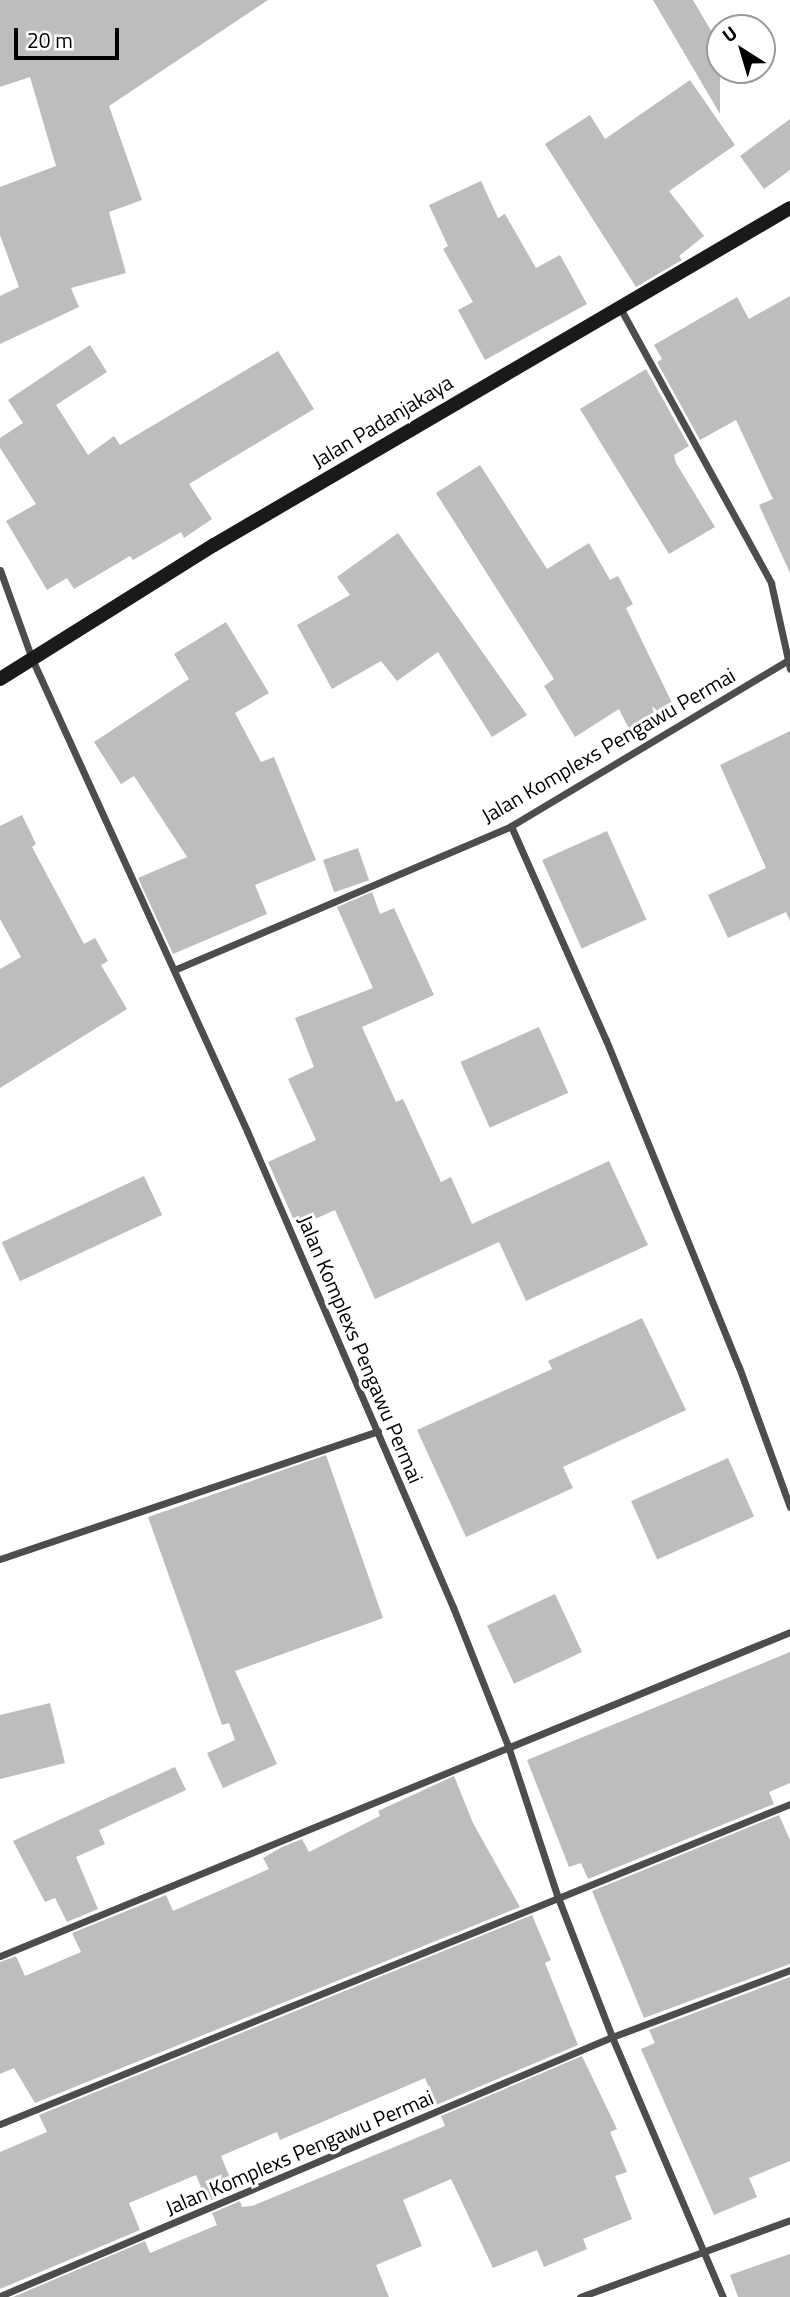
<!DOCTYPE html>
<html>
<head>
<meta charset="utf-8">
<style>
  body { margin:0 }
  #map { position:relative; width:790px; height:2297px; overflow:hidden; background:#fff; font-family:"Titillium Web",sans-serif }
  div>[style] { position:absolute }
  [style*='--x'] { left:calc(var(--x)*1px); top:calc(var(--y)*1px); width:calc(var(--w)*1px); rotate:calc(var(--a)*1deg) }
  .building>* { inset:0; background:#bdbdbd; transform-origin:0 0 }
  .street>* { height:7px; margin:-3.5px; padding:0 3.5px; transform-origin:3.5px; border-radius:3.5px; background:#4d4d4d }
  .secondary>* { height:14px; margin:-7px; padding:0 7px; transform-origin:7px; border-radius:7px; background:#1a1a1a }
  span { translate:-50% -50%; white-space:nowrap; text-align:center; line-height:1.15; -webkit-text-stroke:6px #fff; paint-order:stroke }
  .street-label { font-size:21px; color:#000 }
  .north { position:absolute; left:706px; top:14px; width:70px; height:70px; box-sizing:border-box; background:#fff; border:2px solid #999; border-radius:50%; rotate:323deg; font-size:19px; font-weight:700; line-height:28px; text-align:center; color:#000 }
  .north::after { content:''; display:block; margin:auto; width:24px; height:32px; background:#000; clip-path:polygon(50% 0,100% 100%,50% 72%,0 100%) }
  .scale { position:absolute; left:14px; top:28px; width:105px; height:32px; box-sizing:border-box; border:4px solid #000; border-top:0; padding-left:9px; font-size:21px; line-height:24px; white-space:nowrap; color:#000; -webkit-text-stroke:5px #fff; paint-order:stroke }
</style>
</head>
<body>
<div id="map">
  <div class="building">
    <div style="clip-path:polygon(0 0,268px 0,109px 106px,142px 200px,109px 212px,126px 273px,71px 288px,79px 307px,0 344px,0 296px,19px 287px,0 235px,0 187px,56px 166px,30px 77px,0 87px)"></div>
    <div style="clip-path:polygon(653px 0,693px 0,720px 46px,720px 114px)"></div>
    <div style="clip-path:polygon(690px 80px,735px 145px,669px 191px,704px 236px,679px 256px,682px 260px,636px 287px,545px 144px,590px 115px,605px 139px)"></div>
    <div style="clip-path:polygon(790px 119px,790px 170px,764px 189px,740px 156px)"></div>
    <div style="clip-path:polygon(481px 181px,498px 218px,505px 214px,536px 268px,560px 255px,587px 304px,485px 360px,458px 310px,473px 302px,443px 249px,448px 246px,429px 205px)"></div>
    <div style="clip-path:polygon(790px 296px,790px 573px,759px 505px,773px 499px,736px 420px,700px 440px,657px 362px,662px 359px,654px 345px,737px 297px,749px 319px)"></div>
    <div style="clip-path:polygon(90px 345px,107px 372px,56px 405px,88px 455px,114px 436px,120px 445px,278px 351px,314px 409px,189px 484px,212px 519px,184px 538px,181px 532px,133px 560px,130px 556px,74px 589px,67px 578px,47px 590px,6px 521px,36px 504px,0 448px,0 438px,23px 423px,8px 400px)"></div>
    <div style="clip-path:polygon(646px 369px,689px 446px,674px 455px,676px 463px,715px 527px,669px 554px,580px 409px)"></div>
    <div style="clip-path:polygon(480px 465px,547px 569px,589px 543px,610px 580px,618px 576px,633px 604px,626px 608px,674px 707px,629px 729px,619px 709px,575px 737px,544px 686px,554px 679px,436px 493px)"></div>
    <div style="clip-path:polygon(398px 533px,527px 715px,492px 737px,438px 652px,397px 681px,381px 661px,332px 689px,297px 625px,350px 595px,337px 577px)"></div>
    <div style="clip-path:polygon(226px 622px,269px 693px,235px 713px,261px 762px,274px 757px,316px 860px,255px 885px,267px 914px,173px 954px,138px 878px,187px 857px,134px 776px,121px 784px,94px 742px,189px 679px,174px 654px)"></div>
    <div style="clip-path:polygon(790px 731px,790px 921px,786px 912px,728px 938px,708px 895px,766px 868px,720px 765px)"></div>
    <div style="clip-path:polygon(22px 815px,36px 844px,32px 847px,84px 944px,95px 938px,108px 961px,101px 965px,127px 1009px,0 1088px,0 969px,21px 957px,0 919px,0 826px)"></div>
    <div style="left:607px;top:831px;width:97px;height:71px;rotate:66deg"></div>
    <div style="left:358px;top:848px;width:34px;height:37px;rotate:71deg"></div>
    <div style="clip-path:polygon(372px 892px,380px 914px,394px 908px,434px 995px,362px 1027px,396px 1102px,403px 1099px,441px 1182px,451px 1177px,472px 1224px,609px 1161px,648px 1245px,526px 1301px,499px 1242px,375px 1299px,335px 1210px,297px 1227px,268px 1162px,316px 1140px,288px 1079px,314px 1067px,295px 1018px,373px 988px,337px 907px)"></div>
    <div style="left:539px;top:1027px;width:72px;height:86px;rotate:66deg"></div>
    <div style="left:144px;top:1176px;width:43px;height:157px;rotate:65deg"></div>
    <div style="clip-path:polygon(642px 1318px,686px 1410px,563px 1467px,573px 1488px,466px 1537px,417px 1430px,552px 1369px,548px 1361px)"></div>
    <div style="clip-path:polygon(326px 1455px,383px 1618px,235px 1671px,277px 1764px,223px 1788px,207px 1753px,235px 1740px,229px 1723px,222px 1725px,148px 1517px)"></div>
    <div style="left:728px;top:1458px;width:64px;height:106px;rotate:66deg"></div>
    <div style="left:555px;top:1594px;width:64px;height:75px;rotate:65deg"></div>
    <div style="clip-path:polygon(790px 1652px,790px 1783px,769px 1792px,774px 1804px,588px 1879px,581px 1863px,569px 1867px,527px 1760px)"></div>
    <div style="clip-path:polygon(50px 1703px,65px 1763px,0 1779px,0 1715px)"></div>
    <div style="clip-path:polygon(175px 1767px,186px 1790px,99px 1830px,105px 1844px,76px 1857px,98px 1909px,67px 1922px,55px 1898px,45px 1902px,13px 1841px)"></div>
    <div style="clip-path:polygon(454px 1776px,473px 1823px,520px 1907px,35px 2103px,14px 2068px,0 2074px,0 1962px,16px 1956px,25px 1976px,81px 1952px,72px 1933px,166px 1895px,173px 1911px,269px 1869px,263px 1858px,282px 1847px,302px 1839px,309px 1852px,380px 1816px,378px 1811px)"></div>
    <div style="clip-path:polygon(779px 1815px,790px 1840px,790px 1964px,644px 2018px,592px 1891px)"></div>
    <div style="clip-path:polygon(532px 1915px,551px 1960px,545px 1963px,578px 2045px,436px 2105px,425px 2078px,280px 2140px,277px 2132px,221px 2156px,235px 2190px,207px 2202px,196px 2175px,129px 2203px,140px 2230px,0 2289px,0 2152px,47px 2132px,39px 2115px)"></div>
    <div style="clip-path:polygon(790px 1977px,790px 2161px,749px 2178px,757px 2197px,714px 2215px,641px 2049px,655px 2043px,649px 2030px)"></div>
    <div style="clip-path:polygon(582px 2056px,617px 2129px,610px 2132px,627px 2172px,615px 2176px,632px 2219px,583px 2239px,587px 2249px,544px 2267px,537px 2250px,493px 2268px,451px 2179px,403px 2200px,422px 2246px,376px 2265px,389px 2297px,13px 2297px,145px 2241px,150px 2253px,217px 2225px,212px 2213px,240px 2201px,242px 2207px,252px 2206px,445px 2126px,441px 2116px)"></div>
    <div style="clip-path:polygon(790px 2254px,790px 2297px,738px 2297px,730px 2275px)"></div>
  </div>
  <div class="street">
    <div style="--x:619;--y:306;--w:316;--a:61.2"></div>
    <div style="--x:771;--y:583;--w:88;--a:77.5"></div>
    <div style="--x:0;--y:570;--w:95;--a:70.2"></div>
    <div style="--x:32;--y:659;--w:519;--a:65.51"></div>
    <div style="--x:247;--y:1131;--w:519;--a:66.6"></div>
    <div style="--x:453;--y:1607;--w:149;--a:68.4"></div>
    <div style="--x:508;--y:1746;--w:157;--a:71.8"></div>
    <div style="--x:557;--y:1895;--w:152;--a:68.8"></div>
    <div style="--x:612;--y:2037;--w:283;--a:66.9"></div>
    <div style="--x:511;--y:826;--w:234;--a:66.1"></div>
    <div style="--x:606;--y:1040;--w:353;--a:67.9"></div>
    <div style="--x:739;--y:1367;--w:149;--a:70"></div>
    <div style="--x:174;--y:970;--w:366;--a:-23.1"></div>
    <div style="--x:511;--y:826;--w:325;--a:-30.9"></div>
    <div style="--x:0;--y:1559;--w:399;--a:-18.7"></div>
    <div style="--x:0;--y:1956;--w:854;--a:-22.3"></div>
    <div style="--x:0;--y:2124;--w:852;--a:-22.05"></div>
    <div style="--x:0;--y:2296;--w:665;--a:-22.94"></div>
    <div style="--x:612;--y:2037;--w:190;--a:-20.6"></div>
    <div style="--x:580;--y:2297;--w:224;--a:-20.1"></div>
  </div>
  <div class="secondary">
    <div style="--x:0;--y:679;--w:252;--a:-32.1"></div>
    <div style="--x:214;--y:545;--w:667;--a:-30.33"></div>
  </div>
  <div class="street-label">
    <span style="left:382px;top:421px;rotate:-31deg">Jalan Padanjakaya</span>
    <span style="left:608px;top:745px;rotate:-30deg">Jalan Komplexs Pengawu Permai</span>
    <span style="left:361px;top:1349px;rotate:67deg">Jalan Komplexs Pengawu Permai</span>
    <span style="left:299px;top:2152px;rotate:-23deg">Jalan Komplexs Pengawu Permai</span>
  </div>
  <div class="north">U</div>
  <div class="scale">20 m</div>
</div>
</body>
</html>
